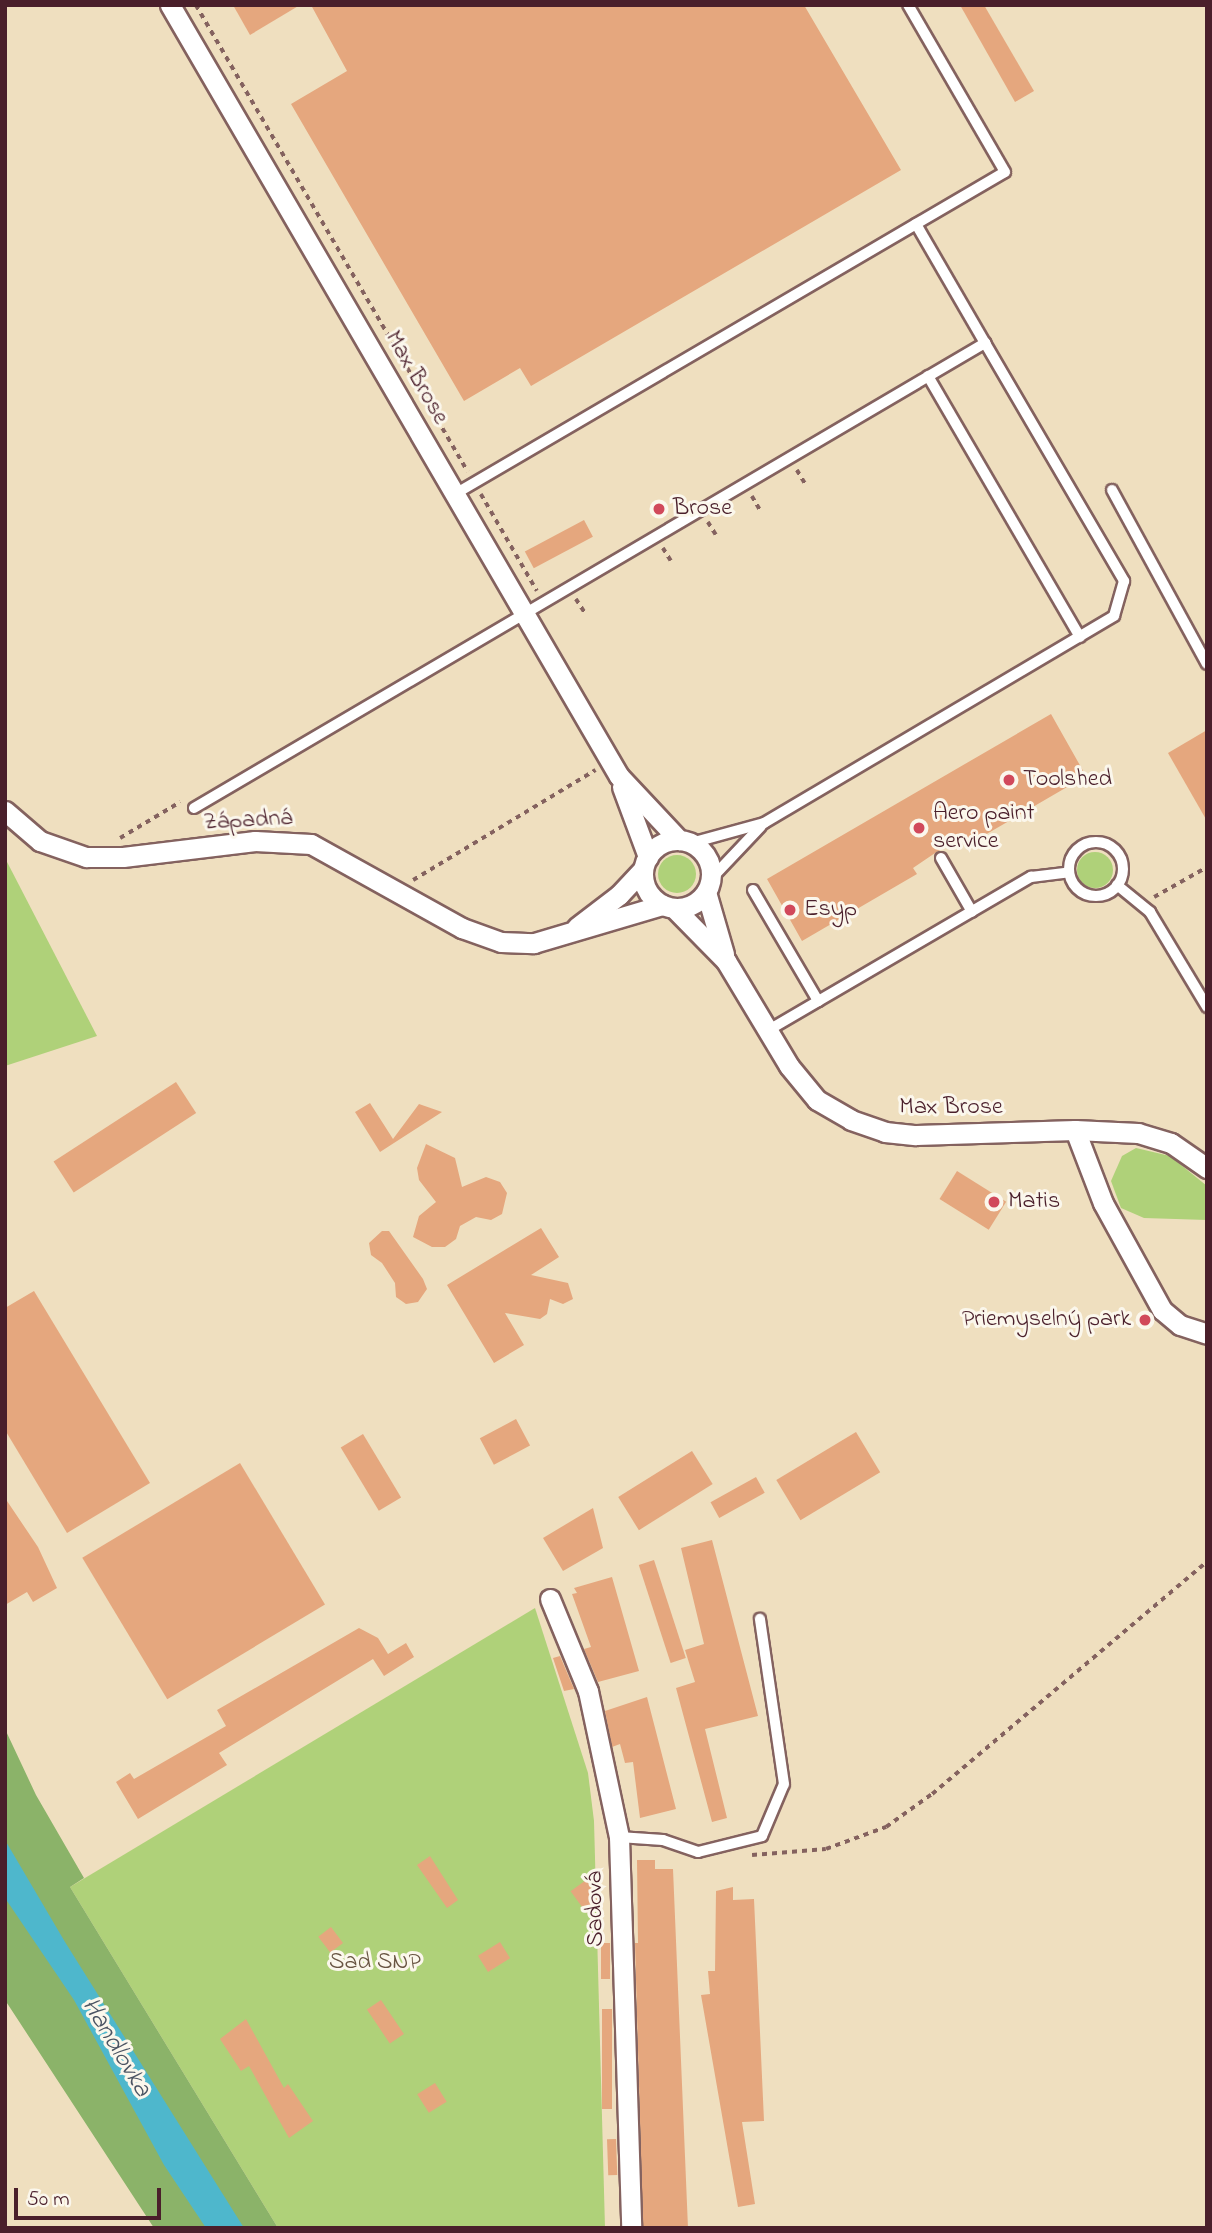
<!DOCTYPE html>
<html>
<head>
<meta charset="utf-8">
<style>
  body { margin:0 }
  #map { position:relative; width:1212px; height:2233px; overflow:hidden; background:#efdfbf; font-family:"Indie Flower",sans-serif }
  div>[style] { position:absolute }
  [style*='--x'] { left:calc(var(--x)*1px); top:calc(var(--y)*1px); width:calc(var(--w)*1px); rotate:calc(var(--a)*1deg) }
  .green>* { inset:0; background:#afd179 }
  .round { border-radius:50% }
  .forest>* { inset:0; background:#8bb369 }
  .water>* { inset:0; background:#4eb7cc }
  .building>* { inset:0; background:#e5a77e; transform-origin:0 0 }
  .path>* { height:3.5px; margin-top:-1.75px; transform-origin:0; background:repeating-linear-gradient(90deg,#84625f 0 5px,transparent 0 10px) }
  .roads { filter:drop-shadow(2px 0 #84625f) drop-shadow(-2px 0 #84625f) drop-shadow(0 2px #84625f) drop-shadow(0 -2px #84625f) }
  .service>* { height:10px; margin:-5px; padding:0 5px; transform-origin:5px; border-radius:5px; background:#fff }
  .service>.ring { margin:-5px; padding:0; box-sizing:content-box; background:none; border:10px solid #fff; border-radius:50% }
  .minor>* { height:19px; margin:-9.5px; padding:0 9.5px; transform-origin:9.5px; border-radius:9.5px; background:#fff }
  .minor>.ring { margin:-9.5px; padding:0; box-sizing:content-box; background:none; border:19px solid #fff; border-radius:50% }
  .dots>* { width:19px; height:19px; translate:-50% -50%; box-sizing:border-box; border:4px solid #fbf7ec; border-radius:50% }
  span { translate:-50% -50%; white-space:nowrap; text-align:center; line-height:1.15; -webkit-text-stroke:6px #fbf7ec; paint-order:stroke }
  .street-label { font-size:24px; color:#4a1f2b }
  .poi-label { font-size:24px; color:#4a1f2b }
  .left { translate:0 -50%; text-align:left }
  .right { translate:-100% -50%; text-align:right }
  .park-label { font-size:24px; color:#685442 }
  .water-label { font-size:26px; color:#4b5463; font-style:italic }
  .frame { position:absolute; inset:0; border:7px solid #4a1f2b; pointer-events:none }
  .scale { position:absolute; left:14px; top:2188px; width:147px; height:32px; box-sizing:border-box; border:4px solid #4a1f2b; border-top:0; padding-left:9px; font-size:21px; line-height:24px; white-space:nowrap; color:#4a1f2b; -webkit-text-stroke:5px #fbf7ec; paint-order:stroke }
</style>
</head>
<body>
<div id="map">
  <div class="green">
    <div class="round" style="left:1077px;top:852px;width:36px;height:36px"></div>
    <div class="round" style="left:658px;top:855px;width:38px;height:38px"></div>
    <div style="clip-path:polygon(5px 858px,97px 1036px,5px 1066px)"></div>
    <div style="clip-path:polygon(1136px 1148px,1170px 1156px,1207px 1186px,1207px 1220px,1144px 1218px,1121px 1208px,1111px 1181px,1122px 1156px)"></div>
    <div style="clip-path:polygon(535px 1608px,588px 1773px,594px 1821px,605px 2228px,278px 2228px,70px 1887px)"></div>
  </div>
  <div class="forest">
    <div style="clip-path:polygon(5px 1729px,36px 1795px,84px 1878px,70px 1887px,278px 2228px,154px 2228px,5px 2000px)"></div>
  </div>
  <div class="water">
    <div style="clip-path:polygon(5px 1840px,65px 1942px,244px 2228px,206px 2228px,164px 2165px,74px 2000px,5px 1898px)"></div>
  </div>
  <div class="building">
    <div style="clip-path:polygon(233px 5px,300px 5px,250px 35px)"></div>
    <div style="clip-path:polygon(311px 5px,804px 5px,901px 170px,531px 386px,520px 368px,464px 401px,291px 104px,347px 71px)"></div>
    <div style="clip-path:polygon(960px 5px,984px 5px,1034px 91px,1015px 102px)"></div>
    <div style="left:584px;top:520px;width:19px;height:67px;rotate:62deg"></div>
    <div style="clip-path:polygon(1051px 714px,1086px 776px,966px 846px,963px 840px,938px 851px,913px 868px,917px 874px,802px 941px,767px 879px)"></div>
    <div style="clip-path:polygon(1207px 730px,1207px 821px,1168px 753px)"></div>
    <div style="left:176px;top:1082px;width:37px;height:146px;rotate:57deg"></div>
    <div style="clip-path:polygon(370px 1103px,393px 1139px,419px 1104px,442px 1112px,380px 1152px,355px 1112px)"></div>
    <div style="clip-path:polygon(426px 1144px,455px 1158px,462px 1187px,486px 1177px,500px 1182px,507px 1193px,502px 1214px,491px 1220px,476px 1217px,460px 1226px,456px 1239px,445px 1247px,432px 1247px,413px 1237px,419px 1216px,436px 1202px,419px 1180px,417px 1168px)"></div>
    <div style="left:957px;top:1171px;width:58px;height:33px;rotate:32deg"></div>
    <div style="clip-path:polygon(541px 1228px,559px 1257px,531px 1275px,568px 1283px,573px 1299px,563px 1304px,550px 1299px,547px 1314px,540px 1319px,505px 1313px,524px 1345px,494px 1363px,447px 1285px)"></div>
    <div style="clip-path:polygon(382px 1231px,389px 1231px,423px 1279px,427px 1289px,418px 1302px,406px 1304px,396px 1297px,395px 1283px,382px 1263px,371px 1255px,369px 1243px)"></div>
    <div style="clip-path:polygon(34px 1291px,150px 1483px,67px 1533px,5px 1430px,5px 1308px)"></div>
    <div style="left:516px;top:1419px;width:30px;height:41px;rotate:62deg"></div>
    <div style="left:856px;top:1432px;width:47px;height:93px;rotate:59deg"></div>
    <div style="left:363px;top:1434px;width:74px;height:26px;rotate:59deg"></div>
    <div style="left:692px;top:1451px;width:39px;height:87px;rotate:58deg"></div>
    <div style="left:240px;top:1463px;width:165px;height:184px;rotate:59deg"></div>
    <div style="left:756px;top:1477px;width:18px;height:52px;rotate:61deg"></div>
    <div style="clip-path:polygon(5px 1498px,38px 1547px,57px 1588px,33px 1602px,27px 1592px,5px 1605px)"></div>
    <div style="clip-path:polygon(593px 1508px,603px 1548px,563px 1571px,543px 1538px)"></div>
    <div style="clip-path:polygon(712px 1540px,758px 1716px,705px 1729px,727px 1818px,712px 1822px,676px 1688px,695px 1682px,685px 1650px,704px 1644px,681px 1548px)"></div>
    <div style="left:654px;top:1560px;width:103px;height:16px;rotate:72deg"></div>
    <div style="clip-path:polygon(612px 1577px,639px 1671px,598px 1682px,584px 1649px,591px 1647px,572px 1594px,577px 1593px,574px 1588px)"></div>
    <div style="clip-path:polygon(359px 1628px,378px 1638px,388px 1654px,406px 1643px,414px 1657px,384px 1676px,373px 1659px,219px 1753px,227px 1765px,138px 1819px,116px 1782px,130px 1773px,134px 1779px,226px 1726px,217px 1710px)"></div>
    <div style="clip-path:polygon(560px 1656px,574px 1689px,564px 1691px,553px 1658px)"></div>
    <div style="clip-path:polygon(647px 1697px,676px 1809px,640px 1818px,633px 1762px,625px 1763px,620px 1744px,612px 1747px,605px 1711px)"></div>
    <div style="clip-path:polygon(430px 1856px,458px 1900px,447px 1908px,417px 1865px)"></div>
    <div style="clip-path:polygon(637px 1860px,655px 1860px,655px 1869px,673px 1869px,688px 2228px,643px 2228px,635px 1943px,638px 1943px)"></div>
    <div style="left:586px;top:1880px;width:27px;height:19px;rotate:54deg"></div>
    <div style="clip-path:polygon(733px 1887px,733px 1900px,754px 1899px,764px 2121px,742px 2122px,755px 2204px,738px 2207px,701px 1995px,710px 1994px,708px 1971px,715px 1971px,716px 1891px)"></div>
    <div style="left:331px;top:1927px;width:20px;height:16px;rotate:53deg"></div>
    <div style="left:500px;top:1942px;width:19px;height:26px;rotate:58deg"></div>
    <div style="left:601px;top:1943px;width:9px;height:36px"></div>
    <div style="left:381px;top:2000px;width:41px;height:17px;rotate:56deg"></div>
    <div style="left:602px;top:2009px;width:10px;height:100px"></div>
    <div style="clip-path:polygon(246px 2019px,284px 2088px,288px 2084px,313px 2121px,289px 2138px,249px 2066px,241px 2071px,220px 2039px)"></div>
    <div style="left:435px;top:2083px;width:22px;height:21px;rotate:58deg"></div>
    <div style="left:616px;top:2139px;width:36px;height:9px;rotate:88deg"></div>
  </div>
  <div class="path">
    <div style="--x:196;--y:5;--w:540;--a:59.78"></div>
    <div style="--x:797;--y:470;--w:17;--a:59"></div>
    <div style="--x:481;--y:494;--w:112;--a:60"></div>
    <div style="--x:752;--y:496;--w:16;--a:60"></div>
    <div style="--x:708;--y:522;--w:15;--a:58"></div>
    <div style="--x:663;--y:548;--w:15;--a:58"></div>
    <div style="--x:576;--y:599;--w:17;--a:57"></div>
    <div style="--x:120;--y:838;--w:70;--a:-31"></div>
    <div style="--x:413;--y:880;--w:213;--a:-31.1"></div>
    <div style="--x:1154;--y:897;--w:61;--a:-29.5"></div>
    <div style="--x:752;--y:1855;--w:74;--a:-4.6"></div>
    <div style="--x:826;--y:1849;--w:64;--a:-20.1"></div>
    <div style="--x:886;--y:1827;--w:57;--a:-35.7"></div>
    <div style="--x:932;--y:1794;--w:360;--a:-40.2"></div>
  </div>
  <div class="roads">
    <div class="service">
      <div style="--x:916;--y:224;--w:138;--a:59.9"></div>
      <div style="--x:928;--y:376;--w:302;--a:59.8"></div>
      <div style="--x:1112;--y:490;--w:198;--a:61.4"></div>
      <div style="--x:455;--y:494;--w:637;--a:-30.35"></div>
      <div style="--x:1005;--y:172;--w:193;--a:-120.1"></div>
      <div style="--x:194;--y:808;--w:918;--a:-30.45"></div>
      <div style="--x:985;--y:343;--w:276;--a:59.7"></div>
      <div style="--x:1124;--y:581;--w:36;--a:106"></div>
      <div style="--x:1114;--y:616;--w:407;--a:149.4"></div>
      <div style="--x:764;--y:823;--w:76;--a:164.7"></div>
      <div class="ring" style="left:1069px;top:842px;width:44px;height:44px"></div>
      <div style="--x:941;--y:858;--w:62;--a:60.1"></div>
      <div style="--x:710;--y:880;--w:74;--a:-46.6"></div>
      <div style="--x:1117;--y:885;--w:43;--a:39.3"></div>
      <div style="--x:1150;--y:912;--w:111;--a:59"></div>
      <div style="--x:753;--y:890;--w:129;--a:59.6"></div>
      <div style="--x:767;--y:1031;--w:306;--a:-30.3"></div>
      <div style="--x:1031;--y:877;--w:38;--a:-7"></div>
      <div style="--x:619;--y:1837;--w:44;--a:3.9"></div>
      <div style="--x:663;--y:1840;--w:37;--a:19"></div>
      <div style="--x:698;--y:1852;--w:66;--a:-14"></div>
      <div style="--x:762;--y:1836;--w:56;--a:-67.1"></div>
      <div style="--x:784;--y:1784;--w:167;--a:-98.3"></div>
    </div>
    <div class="minor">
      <div style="--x:170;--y:5;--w:892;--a:59.79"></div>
      <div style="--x:619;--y:776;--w:88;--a:46.8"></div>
      <div style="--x:622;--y:787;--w:75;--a:69.6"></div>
      <div style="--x:5;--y:811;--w:46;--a:40.6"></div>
      <div style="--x:40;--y:841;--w:49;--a:19.2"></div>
      <div style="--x:86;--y:857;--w:37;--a:0"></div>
      <div style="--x:123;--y:857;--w:133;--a:-6.9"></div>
      <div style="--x:255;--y:841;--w:56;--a:3.1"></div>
      <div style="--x:311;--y:844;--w:173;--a:29.1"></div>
      <div style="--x:462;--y:928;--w:41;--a:19.7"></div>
      <div style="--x:501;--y:942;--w:33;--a:2"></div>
      <div style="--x:534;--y:943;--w:134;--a:-16.5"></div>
      <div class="ring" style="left:643px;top:840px;width:49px;height:49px"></div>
      <div style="--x:706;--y:892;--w:65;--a:73.8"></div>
      <div style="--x:674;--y:908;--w:74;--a:45.5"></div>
      <div style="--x:726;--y:961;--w:122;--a:59"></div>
      <div style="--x:789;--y:1066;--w:44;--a:50.5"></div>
      <div style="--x:817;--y:1100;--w:39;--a:30"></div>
      <div style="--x:851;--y:1120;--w:36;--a:19"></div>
      <div style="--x:885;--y:1132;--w:31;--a:6"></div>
      <div style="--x:916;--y:1135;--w:159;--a:-1.8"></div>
      <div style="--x:1075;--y:1130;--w:63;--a:2.7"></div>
      <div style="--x:1138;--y:1133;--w:34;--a:17"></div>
      <div style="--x:1171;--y:1143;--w:44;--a:34.8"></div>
      <div style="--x:577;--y:927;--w:53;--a:-37.3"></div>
      <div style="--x:619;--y:895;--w:35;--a:-47"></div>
      <div style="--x:1075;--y:1130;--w:78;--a:69"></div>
      <div style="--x:1103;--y:1203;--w:122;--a:61.1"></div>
      <div style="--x:1162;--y:1310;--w:23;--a:40"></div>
      <div style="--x:1180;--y:1325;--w:28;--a:18"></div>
      <div style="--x:550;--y:1599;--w:100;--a:67.6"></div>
      <div style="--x:588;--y:1691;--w:149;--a:78"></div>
      <div style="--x:619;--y:1837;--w:391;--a:88.2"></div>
    </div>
  </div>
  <div class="dots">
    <div style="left:659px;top:509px;background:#d1495b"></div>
    <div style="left:1009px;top:780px;background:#d1495b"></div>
    <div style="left:919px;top:828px;background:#d1495b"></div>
    <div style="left:790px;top:910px;background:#d1495b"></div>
    <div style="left:994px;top:1202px;background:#d1495b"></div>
    <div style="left:1145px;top:1320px;background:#d1495b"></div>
  </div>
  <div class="street-label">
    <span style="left:416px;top:378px;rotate:60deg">Max Brose</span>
    <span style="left:248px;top:821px;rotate:-3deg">Západná</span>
    <span style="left:951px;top:1108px">Max Brose</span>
    <span style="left:596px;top:1909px;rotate:-91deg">Sadová</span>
  </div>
  <div class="poi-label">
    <span class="left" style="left:673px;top:509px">Brose</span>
    <span class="left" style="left:1023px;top:780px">Toolshed</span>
    <span class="left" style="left:933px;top:828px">Aero paint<br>service</span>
    <span class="left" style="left:804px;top:910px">Esyp</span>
    <span class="left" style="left:1008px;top:1202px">Matis</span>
    <span class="right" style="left:1131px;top:1320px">Priemyselný park</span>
  </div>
  <div class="park-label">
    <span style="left:375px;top:1963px">Sad SNP</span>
  </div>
  <div class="water-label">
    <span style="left:115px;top:2048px;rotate:59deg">Handlovka</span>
  </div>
  <div class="frame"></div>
  <div class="scale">50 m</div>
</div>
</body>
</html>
